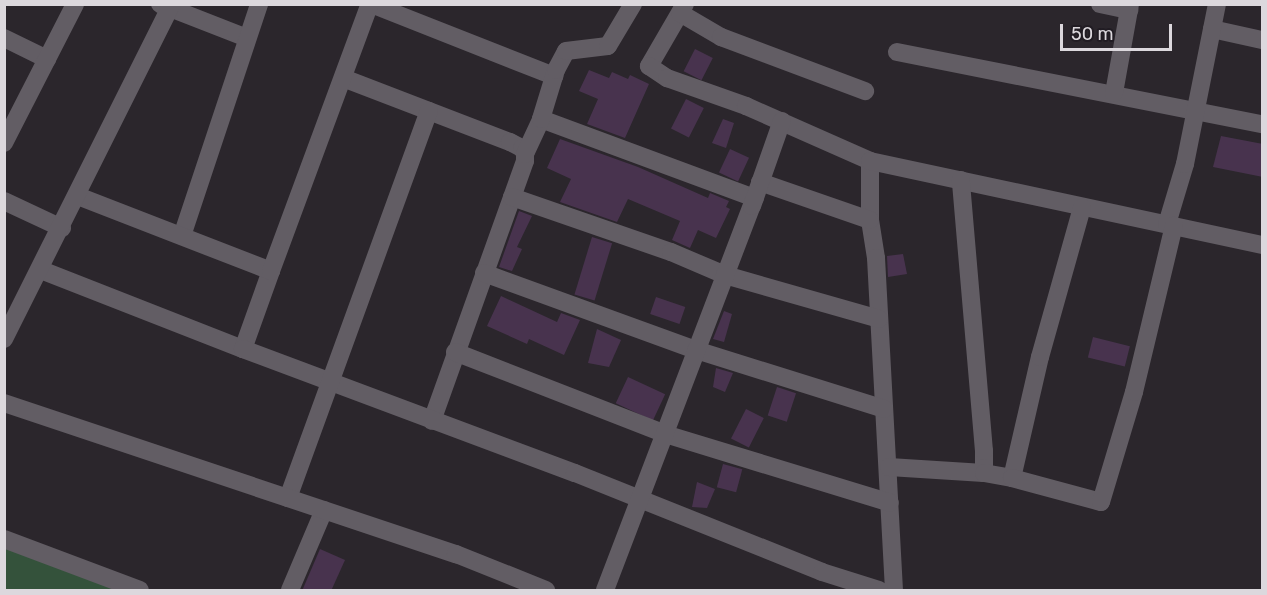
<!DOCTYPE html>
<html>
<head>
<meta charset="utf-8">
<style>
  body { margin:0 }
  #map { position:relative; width:1267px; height:595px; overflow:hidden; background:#2b262c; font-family:Rubik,sans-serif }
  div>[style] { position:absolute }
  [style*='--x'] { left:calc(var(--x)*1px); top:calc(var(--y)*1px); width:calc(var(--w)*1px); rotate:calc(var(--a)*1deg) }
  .green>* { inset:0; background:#34523b }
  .building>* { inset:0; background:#48334e; transform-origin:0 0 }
  .street>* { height:18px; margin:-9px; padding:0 9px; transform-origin:9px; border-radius:9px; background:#625d64 }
  .secondary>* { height:18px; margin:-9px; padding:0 9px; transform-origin:9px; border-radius:9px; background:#625d64 }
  span { translate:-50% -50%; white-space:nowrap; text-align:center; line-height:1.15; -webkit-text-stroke:6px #211c23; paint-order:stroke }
  .frame { position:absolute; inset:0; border:6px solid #dcd8dd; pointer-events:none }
  .scale { position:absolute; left:1060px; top:24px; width:112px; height:27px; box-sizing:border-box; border:3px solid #dcd8dd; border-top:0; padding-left:8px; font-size:18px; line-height:21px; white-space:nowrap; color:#dcd8dd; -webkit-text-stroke:4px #211c23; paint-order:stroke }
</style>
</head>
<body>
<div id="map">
  <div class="green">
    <div style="clip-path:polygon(5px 547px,122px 590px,5px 590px)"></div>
  </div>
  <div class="building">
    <div style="left:695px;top:49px;width:20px;height:25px;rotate:27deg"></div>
    <div style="clip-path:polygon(589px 70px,609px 78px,612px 72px,628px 79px,630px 75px,649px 84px,625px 138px,587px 124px,598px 99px,579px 91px)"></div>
    <div style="left:686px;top:99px;width:20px;height:33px;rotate:27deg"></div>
    <div style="clip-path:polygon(723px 119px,734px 123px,726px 148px,712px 143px)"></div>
    <div style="clip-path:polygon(1221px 136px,1263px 144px,1263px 177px,1213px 167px)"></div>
    <div style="clip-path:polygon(560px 139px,638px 167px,708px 198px,710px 193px,729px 201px,726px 207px,730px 209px,716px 238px,698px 230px,690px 248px,672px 240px,680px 221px,628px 199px,617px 222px,560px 202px,571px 179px,547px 168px)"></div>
    <div style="left:730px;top:149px;width:21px;height:26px;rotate:25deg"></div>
    <div style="clip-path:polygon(519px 211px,532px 216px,517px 247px,522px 249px,512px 271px,499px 267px)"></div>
    <div style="left:592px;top:237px;width:21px;height:60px;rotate:17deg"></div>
    <div style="clip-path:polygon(903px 254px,907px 274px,888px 277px,887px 256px)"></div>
    <div style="clip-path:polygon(501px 296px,557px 322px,561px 313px,580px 320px,564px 355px,529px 339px,527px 344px,487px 326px)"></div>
    <div style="left:656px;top:297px;width:31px;height:18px;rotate:19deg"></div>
    <div style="clip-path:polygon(724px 311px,732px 314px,724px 342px,713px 339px)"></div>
    <div style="clip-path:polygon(597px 329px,621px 340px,609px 367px,588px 363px)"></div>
    <div style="left:1093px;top:337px;width:38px;height:21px;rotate:14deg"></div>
    <div style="clip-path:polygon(716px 368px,733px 373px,725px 392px,713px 387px)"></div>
    <div style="left:628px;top:377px;width:41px;height:29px;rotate:25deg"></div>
    <div style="left:777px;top:387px;width:20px;height:30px;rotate:18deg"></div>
    <div style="left:746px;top:409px;width:20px;height:33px;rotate:27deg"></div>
    <div style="left:723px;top:464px;width:20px;height:24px;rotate:15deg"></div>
    <div style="clip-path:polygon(697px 482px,715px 489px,707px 508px,692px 507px)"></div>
    <div style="clip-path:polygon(320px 549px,345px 560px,331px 591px,302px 591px)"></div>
  </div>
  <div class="street">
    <div style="--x:160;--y:4;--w:93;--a:21.3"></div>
    <div style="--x:371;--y:4;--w:197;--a:21.5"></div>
    <div style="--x:685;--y:4;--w:72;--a:120.1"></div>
    <div style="--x:649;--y:66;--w:22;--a:34"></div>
    <div style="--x:667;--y:78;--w:84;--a:19.5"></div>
    <div style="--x:746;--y:106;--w:136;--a:23.9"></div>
    <div style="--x:870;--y:161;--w:59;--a:90"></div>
    <div style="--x:870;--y:220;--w:38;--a:81"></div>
    <div style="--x:876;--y:258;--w:332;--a:86.9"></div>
    <div style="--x:1100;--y:4;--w:30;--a:12"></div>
    <div style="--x:680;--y:13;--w:48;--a:30.3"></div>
    <div style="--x:721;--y:37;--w:154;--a:20.6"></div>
    <div style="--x:1212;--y:29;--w:51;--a:12.4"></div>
    <div style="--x:4;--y:38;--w:48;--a:26"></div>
    <div style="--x:897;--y:52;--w:372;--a:11.2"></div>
    <div style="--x:343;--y:78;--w:179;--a:21"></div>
    <div style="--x:510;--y:142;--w:13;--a:27"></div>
    <div style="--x:522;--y:148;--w:7;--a:63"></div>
    <div style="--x:525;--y:154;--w:7;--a:90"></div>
    <div style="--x:525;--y:161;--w:276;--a:109.7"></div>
    <div style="--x:1114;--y:93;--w:90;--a:-79.8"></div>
    <div style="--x:541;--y:119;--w:228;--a:20.3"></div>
    <div style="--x:4;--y:143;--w:156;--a:-62.9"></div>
    <div style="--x:525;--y:154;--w:38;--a:-65"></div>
    <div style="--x:541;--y:119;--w:51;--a:-73"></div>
    <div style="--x:556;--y:70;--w:21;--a:-62"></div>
    <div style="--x:566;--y:51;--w:42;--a:-6.8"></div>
    <div style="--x:608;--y:46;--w:49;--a:-59.2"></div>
    <div style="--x:870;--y:161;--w:401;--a:12.1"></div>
    <div style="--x:760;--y:182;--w:116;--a:19.1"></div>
    <div style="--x:512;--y:197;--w:168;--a:19.1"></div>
    <div style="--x:671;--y:252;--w:59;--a:23.1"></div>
    <div style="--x:725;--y:275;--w:160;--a:15.9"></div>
    <div style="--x:4;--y:201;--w:64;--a:25"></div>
    <div style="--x:1167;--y:224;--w:63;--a:-73.3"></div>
    <div style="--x:1185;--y:164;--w:163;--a:-78.7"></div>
    <div style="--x:182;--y:236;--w:244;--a:-71.6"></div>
    <div style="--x:41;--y:270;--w:217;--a:21.4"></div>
    <div style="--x:243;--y:349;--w:83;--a:-70.3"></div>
    <div style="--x:271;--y:271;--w:207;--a:-158.8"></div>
    <div style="--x:271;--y:271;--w:285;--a:-69.7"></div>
    <div style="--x:484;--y:273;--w:226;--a:20"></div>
    <div style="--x:696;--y:350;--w:197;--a:17.4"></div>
    <div style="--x:4;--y:339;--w:375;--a:-63.4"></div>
    <div style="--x:243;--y:349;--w:354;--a:20.5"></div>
    <div style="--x:575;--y:473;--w:266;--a:21.8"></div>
    <div style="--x:822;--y:572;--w:60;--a:17.5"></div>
    <div style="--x:455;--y:352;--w:225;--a:21.3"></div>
    <div style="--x:665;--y:434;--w:235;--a:17"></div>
    <div style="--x:889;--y:467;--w:95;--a:3.6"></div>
    <div style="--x:984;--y:473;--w:22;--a:-90"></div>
    <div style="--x:984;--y:451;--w:272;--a:-94.9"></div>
    <div style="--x:984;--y:473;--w:28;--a:10"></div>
    <div style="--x:1012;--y:478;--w:124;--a:-77"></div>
    <div style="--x:1040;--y:357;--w:155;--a:-74.3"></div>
    <div style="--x:1012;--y:478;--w:92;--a:15.1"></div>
    <div style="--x:1101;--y:502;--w:115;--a:-73.3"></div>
    <div style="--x:1134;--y:392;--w:171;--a:-76.5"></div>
    <div style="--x:288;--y:498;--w:412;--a:-70"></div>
    <div style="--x:4;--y:539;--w:145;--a:20.6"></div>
    <div style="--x:290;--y:590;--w:87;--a:-67"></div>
    <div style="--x:605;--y:590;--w:411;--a:-69.1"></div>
    <div style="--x:752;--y:206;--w:90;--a:-70.6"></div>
  </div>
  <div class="secondary">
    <div style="--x:4;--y:403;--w:477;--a:18.5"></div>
    <div style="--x:456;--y:554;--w:97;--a:21.8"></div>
  </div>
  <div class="frame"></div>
  <div class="scale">50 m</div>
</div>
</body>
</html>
